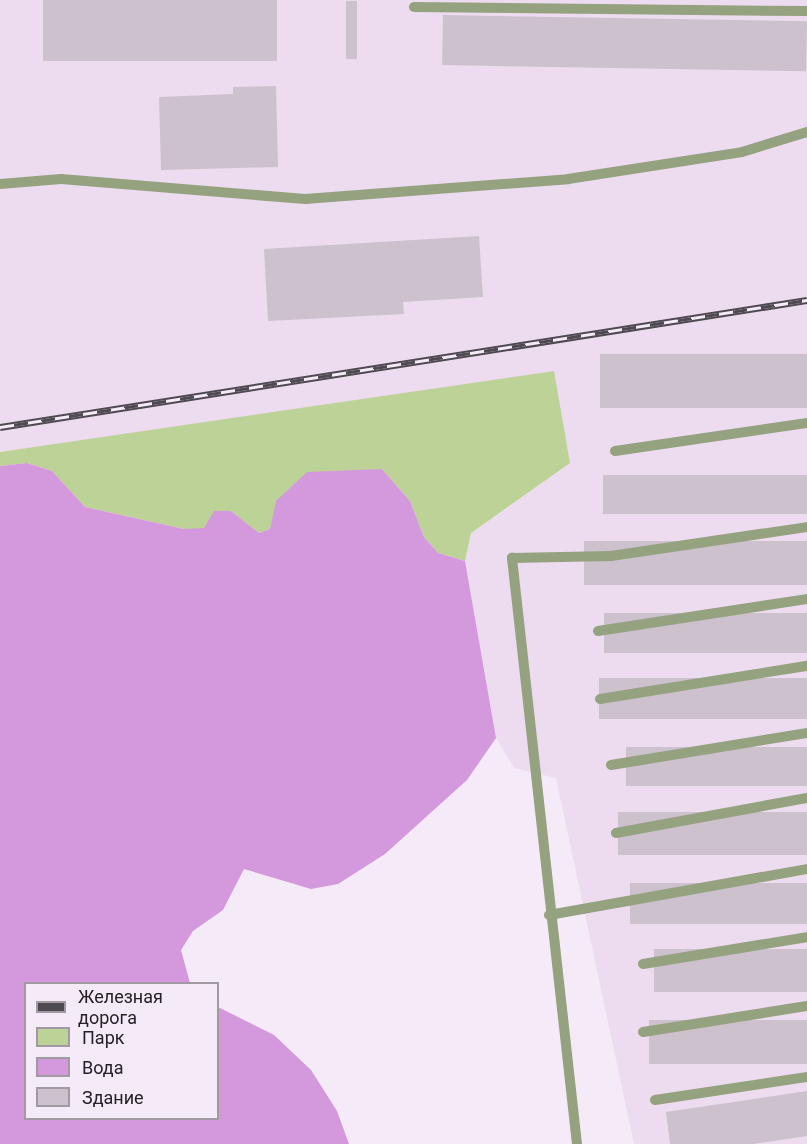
<!DOCTYPE html>
<html>
<head>
<meta charset="utf-8">
<style>
  body { margin:0 }
  #map { position:relative; width:807px; height:1144px; overflow:hidden; background:#f5eaf7; font-family:Roboto,sans-serif }
  div>[style] { position:absolute }
  [style*='--x'] { left:calc(var(--x)*1px); top:calc(var(--y)*1px); width:calc(var(--w)*1px); rotate:calc(var(--a)*1deg) }
  .built>* { inset:0; background:#eddcef }
  .green>* { inset:0; background:#bdd297 }
  .water>* { inset:0; background:#d499dc }
  .building>* { inset:0; background:#ccc1cd; transform-origin:0 0 }
  .service>* { height:10px; margin:-5px; padding:0 5px; transform-origin:5px; border-radius:5px; background:#95a27f }
  .rail>* { height:7px; margin-top:-3.5px; transform-origin:0; background:repeating-linear-gradient(90deg,#f5eaf7 0 14px,#4f4a51 0 28px); box-sizing:border-box; border-block:2px solid #4f4a51 }
  span { translate:-50% -50%; white-space:nowrap; text-align:center; line-height:1.15; -webkit-text-stroke:6px #f5eaf7; paint-order:stroke }
  .legend { position:absolute; left:24px; top:982px; width:195px; height:138px; box-sizing:border-box; background:#f5eaf7; border:2px solid #a29aa3; margin:0; padding:8px 10px; list-style:none; font-size:18px; color:#252126 }
  .legend li { display:flex; align-items:center; gap:12px; height:30px }
  .legend b { width:30px; border:2px solid #a29aa3 }
</style>
</head>
<body>
<div id="map">
  <div class="built">
    <div style="clip-path:polygon(0 0,807px 0,807px 1144px,634px 1144px,556px 778px,514px 768px,496px 738px,465px 561px,471px 533px,570px 463px,228px 421px,0 452px)"></div>
  </div>
  <div class="green">
    <div style="clip-path:polygon(554px 371px,570px 463px,471px 533px,465px 561px,438px 553px,424px 537px,410px 501px,382px 469px,354px 471px,277px 501px,270px 529px,259px 533px,231px 511px,204px 529px,184px 529px,85px 507px,52px 471px,27px 463px,0 466px,0 452px)"></div>
  </div>
  <div class="water">
    <div style="clip-path:polygon(27px 463px,52px 471px,85px 507px,184px 529px,204px 528px,214px 511px,231px 511px,259px 533px,270px 529px,276px 501px,307px 472px,382px 469px,410px 501px,424px 537px,438px 553px,465px 561px,496px 738px,467px 780px,385px 854px,338px 884px,311px 889px,244px 869px,223px 910px,193px 931px,181px 950px,190px 983px,26px 984px,26px 1118px,218px 1118px,218px 1007px,274px 1035px,311px 1070px,337px 1111px,349px 1144px,0 1144px,0 466px)"></div>
  </div>
  <div class="building">
    <div style="left:43px;top:0;width:234px;height:61px"></div>
    <div style="left:346px;top:1px;width:11px;height:58px"></div>
    <div style="left:443px;top:15px;width:364px;height:50px;rotate:1deg"></div>
    <div style="clip-path:polygon(276px 86px,278px 167px,161px 170px,159px 97px,233px 94px,233px 87px)"></div>
    <div style="clip-path:polygon(479px 236px,483px 297px,403px 302px,404px 314px,268px 321px,264px 249px)"></div>
    <div style="left:807px;top:354px;width:54px;height:207px;rotate:90deg"></div>
    <div style="left:807px;top:475px;width:39px;height:204px;rotate:90deg"></div>
    <div style="left:807px;top:541px;width:44px;height:223px;rotate:90deg"></div>
    <div style="left:807px;top:613px;width:40px;height:203px;rotate:90deg"></div>
    <div style="left:807px;top:678px;width:41px;height:208px;rotate:90deg"></div>
    <div style="left:807px;top:747px;width:39px;height:181px;rotate:90deg"></div>
    <div style="left:807px;top:812px;width:43px;height:189px;rotate:90deg"></div>
    <div style="left:807px;top:883px;width:41px;height:177px;rotate:90deg"></div>
    <div style="left:807px;top:949px;width:43px;height:153px;rotate:90deg"></div>
    <div style="left:807px;top:1020px;width:44px;height:158px;rotate:90deg"></div>
    <div style="clip-path:polygon(807px 1091px,807px 1136px,753px 1144px,670px 1144px,666px 1112px)"></div>
  </div>
  <div class="service">
    <div style="--x:414;--y:7;--w:393;--a:0.6"></div>
    <div style="--x:0;--y:184;--w:61;--a:-4.7"></div>
    <div style="--x:61;--y:179;--w:245;--a:4.7"></div>
    <div style="--x:305;--y:199;--w:264;--a:-4.3"></div>
    <div style="--x:568;--y:179;--w:176;--a:-8.8"></div>
    <div style="--x:742;--y:152;--w:68;--a:-17.1"></div>
    <div style="--x:615;--y:451;--w:194;--a:-8.3"></div>
    <div style="--x:598;--y:631;--w:211;--a:-8.7"></div>
    <div style="--x:600;--y:699;--w:210;--a:-9.1"></div>
    <div style="--x:611;--y:765;--w:199;--a:-9.3"></div>
    <div style="--x:616;--y:833;--w:194;--a:-10.4"></div>
    <div style="--x:549;--y:915;--w:262;--a:-10.1"></div>
    <div style="--x:643;--y:964;--w:166;--a:-9.3"></div>
    <div style="--x:643;--y:1032;--w:166;--a:-9"></div>
    <div style="--x:655;--y:1100;--w:154;--a:-8.6"></div>
    <div style="--x:577;--y:1144;--w:590;--a:-96.33"></div>
    <div style="--x:512;--y:558;--w:99;--a:-1.2"></div>
    <div style="--x:611;--y:556;--w:198;--a:-8.4"></div>
  </div>
  <div class="rail">
    <div style="--x:0;--y:427;--w:817;--a:-8.94"></div>
  </div>
  <ul class="legend">
  <li><b style="height:8px;background:#4f4a51"></b>Железная дорога</li>
  <li><b style="height:16px;background:#bdd297"></b>Парк</li>
  <li><b style="height:16px;background:#d499dc"></b>Вода</li>
  <li><b style="height:16px;background:#ccc1cd"></b>Здание</li>
  </ul>
</div>
</body>
</html>
